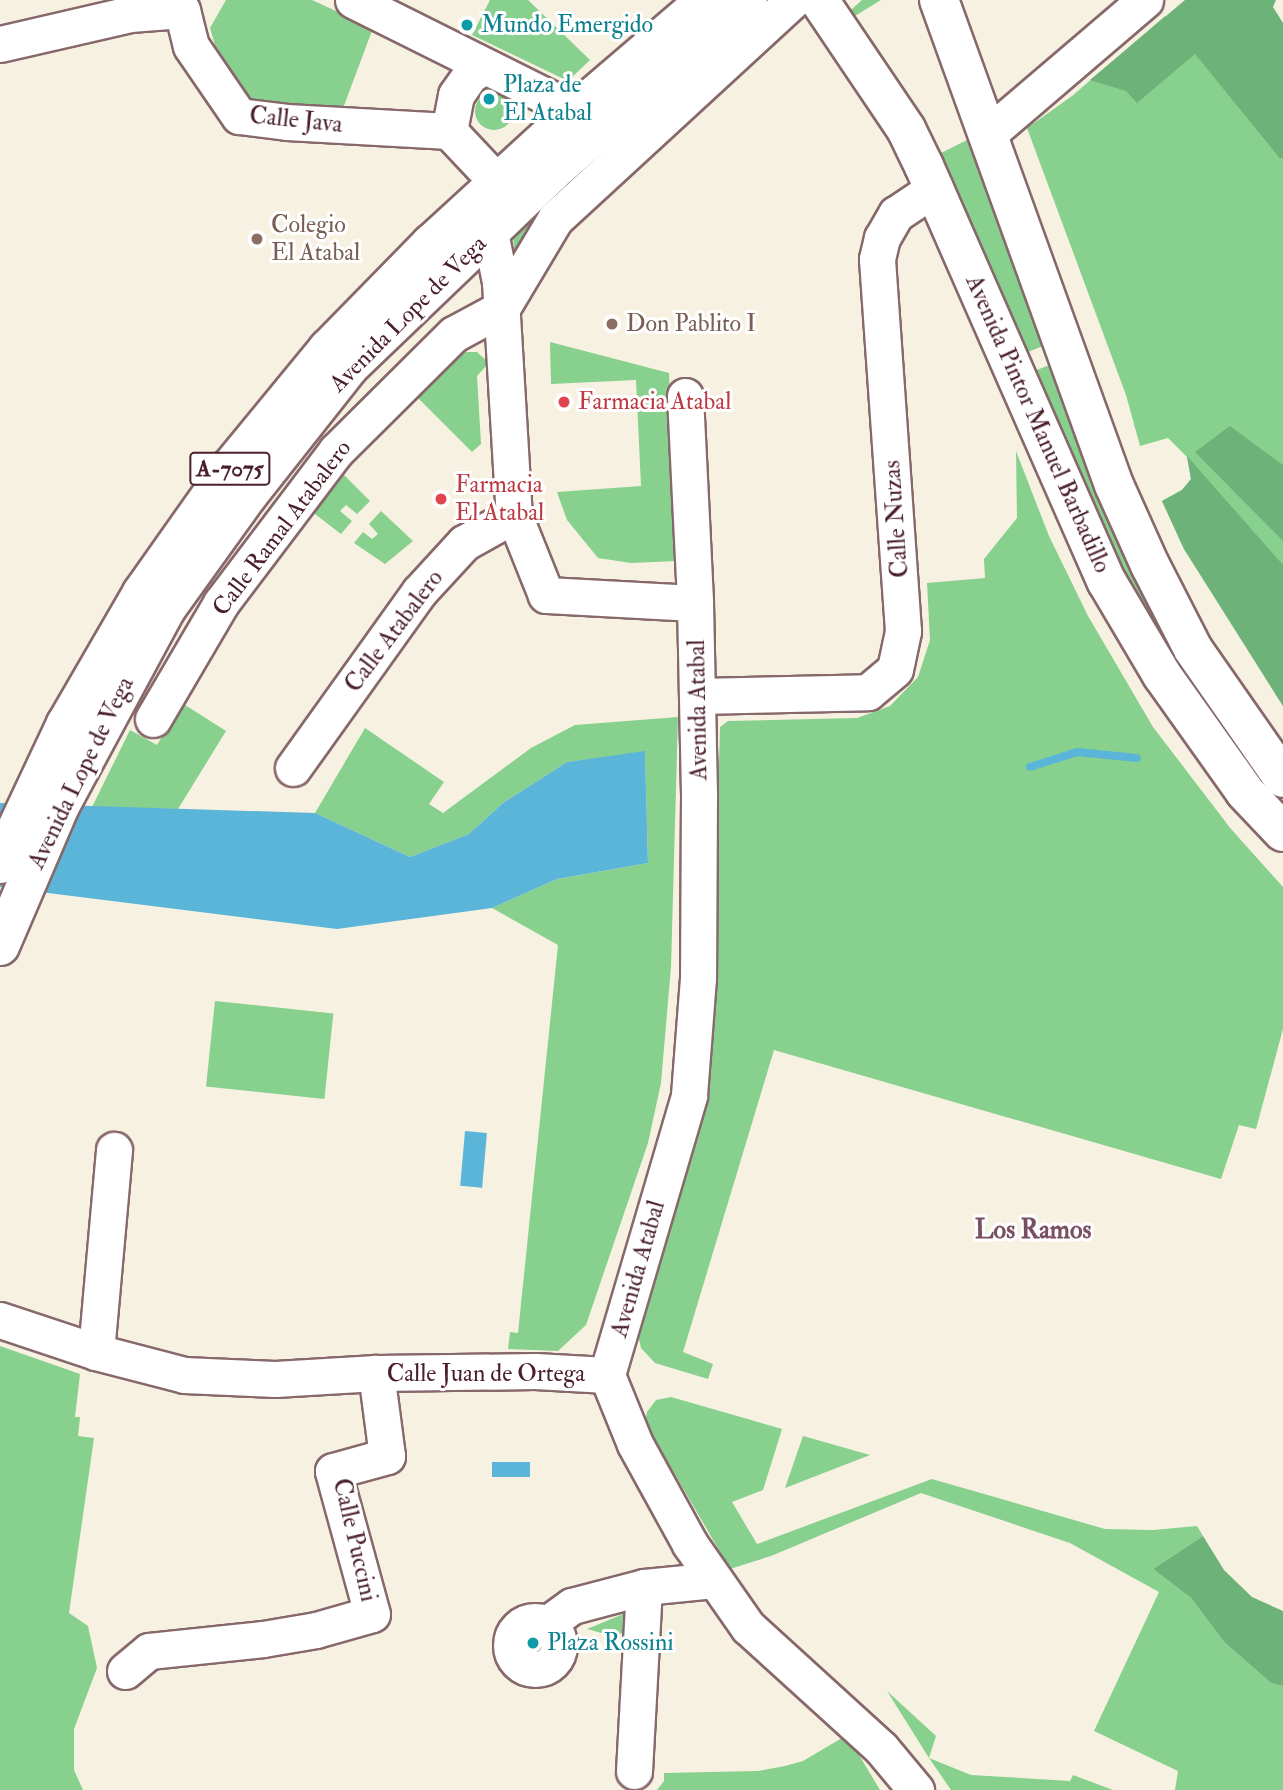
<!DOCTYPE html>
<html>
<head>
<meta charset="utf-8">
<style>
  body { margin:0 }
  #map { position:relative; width:1283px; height:1790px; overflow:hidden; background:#f7f1e1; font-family:"IM FELL Double Pica",serif }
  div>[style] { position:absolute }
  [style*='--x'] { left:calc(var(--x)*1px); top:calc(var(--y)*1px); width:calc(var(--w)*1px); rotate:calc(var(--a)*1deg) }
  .green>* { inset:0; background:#87d08d; transform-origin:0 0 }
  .round { border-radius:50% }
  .forest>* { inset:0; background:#6db278 }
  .water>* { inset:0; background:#5ab5d8; transform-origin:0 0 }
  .stream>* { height:8px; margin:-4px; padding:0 4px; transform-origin:4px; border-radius:4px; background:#5ab5d8 }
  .roads { filter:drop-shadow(2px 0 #87686b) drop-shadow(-2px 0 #87686b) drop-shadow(0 2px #87686b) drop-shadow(0 -2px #87686b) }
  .minor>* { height:35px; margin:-17.5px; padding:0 17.5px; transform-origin:17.5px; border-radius:17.5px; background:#fff }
  .minor>.ring { margin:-17.5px; padding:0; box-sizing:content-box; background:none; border:35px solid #fff; border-radius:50% }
  .major>* { height:38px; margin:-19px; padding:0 19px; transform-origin:19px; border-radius:19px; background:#fff }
  .dots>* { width:19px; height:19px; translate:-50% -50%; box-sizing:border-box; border:4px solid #fff; border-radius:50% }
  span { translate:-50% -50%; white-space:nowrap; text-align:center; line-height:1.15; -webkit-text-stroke:6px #fff; paint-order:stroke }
  .shield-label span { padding:2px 5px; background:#fff; border:2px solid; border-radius:5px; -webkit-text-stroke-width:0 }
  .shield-label { font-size:23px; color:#4a1f2b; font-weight:700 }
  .culture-label { font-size:24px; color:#0d838f }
  .left { translate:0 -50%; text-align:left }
  .street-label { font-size:24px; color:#4a1f2b }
  .education-label { font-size:24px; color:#785e54 }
  .health-label { font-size:24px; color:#be3a42 }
  .neighbourhood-label { font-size:26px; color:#794f62; font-weight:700 }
</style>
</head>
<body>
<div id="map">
  <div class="green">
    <div style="clip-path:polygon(226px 0,312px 0,373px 28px,342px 111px,243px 101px,222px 68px,210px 28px)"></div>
    <div style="clip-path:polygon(490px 0,528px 0,590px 60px,568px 81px,472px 35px)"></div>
    <div style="clip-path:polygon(862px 0,881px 0,850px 19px,846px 14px)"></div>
    <div style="clip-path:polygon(1165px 16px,1280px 159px,1283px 158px,1283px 706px,1184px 549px,1162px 501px,1182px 490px,1191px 479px,1187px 457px,1168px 438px,1140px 446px,1126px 395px,1027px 128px,1072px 96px)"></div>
    <div class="round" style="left:475px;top:92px;width:38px;height:38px"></div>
    <div style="clip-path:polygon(975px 136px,1050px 343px,1021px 355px,933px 157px)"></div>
    <div style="clip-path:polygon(525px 221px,533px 224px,515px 268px,513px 232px)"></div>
    <div style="clip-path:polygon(550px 342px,669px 373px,677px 561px,631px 563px,598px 558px,567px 520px,557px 492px,641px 486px,636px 380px,551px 384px)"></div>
    <div style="clip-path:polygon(466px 352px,477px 352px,489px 363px,477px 376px,481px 444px,472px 452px,416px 396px,436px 375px)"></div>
    <div style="clip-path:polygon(1057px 362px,1261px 769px,1252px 778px,1178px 674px,1117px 569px,1029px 373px)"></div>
    <div style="clip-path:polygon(1016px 451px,1049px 536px,1088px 616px,1153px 727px,1231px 829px,1283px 887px,1283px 1029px,1256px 1129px,1239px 1125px,1221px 1179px,774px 1050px,683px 1352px,713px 1364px,708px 1379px,655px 1363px,641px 1348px,637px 1331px,711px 1073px,720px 727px,728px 721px,857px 718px,890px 706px,918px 677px,930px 640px,927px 583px,985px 578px,984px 559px,1017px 518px)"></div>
    <div style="clip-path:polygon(342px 473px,370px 501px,357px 514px,346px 505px,340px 511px,352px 521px,341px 534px,311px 511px)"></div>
    <div style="clip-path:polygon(381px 511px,413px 541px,385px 564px,354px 543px,363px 532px,372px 539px,378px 534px,369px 524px)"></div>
    <div style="clip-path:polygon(182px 703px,226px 731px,178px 809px,92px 807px,130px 730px,157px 745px)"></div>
    <div style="clip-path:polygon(678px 717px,671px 967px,661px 1083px,648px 1143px,586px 1325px,558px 1351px,508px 1349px,510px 1332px,518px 1333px,558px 945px,492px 908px,557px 879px,648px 863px,645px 752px,567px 762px,503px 803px,469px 834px,410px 857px,315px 813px,365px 728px,444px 782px,429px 804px,443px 813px,531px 748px,575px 725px)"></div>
    <div style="left:215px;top:1001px;width:119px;height:86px;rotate:6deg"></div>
    <div style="clip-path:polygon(0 1346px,80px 1374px,75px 1417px,80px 1417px,78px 1436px,94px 1438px,69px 1613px,88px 1626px,97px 1668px,74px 1729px,74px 1770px,83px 1790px,0 1790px)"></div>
    <div style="clip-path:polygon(671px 1397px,782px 1429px,763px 1490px,732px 1502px,757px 1544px,932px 1479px,1105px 1529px,1153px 1530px,1197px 1526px,1203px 1536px,1153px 1569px,1191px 1598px,1224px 1642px,1271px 1683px,1283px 1686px,1283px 1790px,1175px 1790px,1178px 1771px,1094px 1731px,1159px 1592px,1070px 1543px,921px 1493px,771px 1556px,730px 1569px,645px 1423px,647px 1412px,656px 1400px)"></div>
    <div style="clip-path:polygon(803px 1436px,870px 1455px,785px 1488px)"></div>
    <div style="clip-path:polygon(633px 1610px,632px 1626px,616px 1637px,587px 1629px)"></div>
    <div style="clip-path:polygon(887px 1691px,936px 1736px,929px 1758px,971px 1775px,1070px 1781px,1073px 1775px,1113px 1790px,951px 1790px,929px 1758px)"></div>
    <div style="clip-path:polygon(847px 1735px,880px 1790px,657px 1790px,664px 1781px,664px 1773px,758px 1771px,785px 1766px,803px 1761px)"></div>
  </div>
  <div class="forest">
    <div style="clip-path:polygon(1185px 0,1276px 0,1273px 7px,1283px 23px,1283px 158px,1280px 159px,1195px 54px,1137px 103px,1126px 91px,1090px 80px)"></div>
    <div style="clip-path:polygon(1230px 426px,1283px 465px,1283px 541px,1195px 452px)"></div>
    <div style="clip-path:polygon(1187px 456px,1283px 565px,1283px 706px,1184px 549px,1162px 501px,1182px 490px,1191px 479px)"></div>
    <div style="clip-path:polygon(1203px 1536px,1224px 1570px,1252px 1597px,1283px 1611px,1283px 1686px,1271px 1683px,1224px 1642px,1191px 1598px,1153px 1569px)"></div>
  </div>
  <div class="water">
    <div style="clip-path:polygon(645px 751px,648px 863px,557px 879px,492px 908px,337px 929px,0 887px,0 803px,315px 813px,410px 857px,469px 834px,503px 803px,567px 762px)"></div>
    <div style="left:465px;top:1131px;width:22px;height:55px;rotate:5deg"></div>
    <div style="left:492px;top:1462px;width:38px;height:15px"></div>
  </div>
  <div class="stream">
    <div style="--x:1030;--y:767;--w:49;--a:-17.7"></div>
    <div style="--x:1077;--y:752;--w:60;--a:5.7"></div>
  </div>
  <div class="roads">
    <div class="minor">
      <div style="--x:353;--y:0;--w:249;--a:26.5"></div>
      <div style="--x:182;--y:10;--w:37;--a:76"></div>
      <div style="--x:191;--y:46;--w:85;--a:55.6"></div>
      <div style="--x:239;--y:116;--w:48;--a:7.1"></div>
      <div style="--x:287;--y:122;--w:162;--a:3.2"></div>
      <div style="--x:0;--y:44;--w:133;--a:-13"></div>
      <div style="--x:130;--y:14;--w:52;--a:-4.4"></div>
      <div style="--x:483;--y:67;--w:15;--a:148"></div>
      <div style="--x:470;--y:75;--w:24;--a:125"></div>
      <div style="--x:456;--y:95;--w:37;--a:101"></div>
      <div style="--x:449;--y:131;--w:71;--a:46.7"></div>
      <div style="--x:498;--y:183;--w:50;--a:99.3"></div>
      <div style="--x:490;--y:232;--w:51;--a:78.7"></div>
      <div style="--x:500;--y:282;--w:233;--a:86.6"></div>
      <div style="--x:514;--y:515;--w:86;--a:68.2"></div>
      <div style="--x:546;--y:595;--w:149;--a:3.1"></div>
      <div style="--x:695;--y:603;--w:192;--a:88.8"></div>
      <div style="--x:699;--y:795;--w:183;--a:90.3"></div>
      <div style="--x:698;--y:978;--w:118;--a:94.4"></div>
      <div style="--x:689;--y:1096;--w:291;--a:106.4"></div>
      <div style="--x:987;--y:135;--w:208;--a:-40.5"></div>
      <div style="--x:502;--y:308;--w:104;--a:-59.2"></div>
      <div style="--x:555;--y:219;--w:323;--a:-42.6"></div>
      <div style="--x:685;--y:396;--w:207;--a:87.2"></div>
      <div style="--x:698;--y:696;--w:170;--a:-1.3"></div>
      <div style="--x:868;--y:692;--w:35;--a:-40"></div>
      <div style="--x:895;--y:669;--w:39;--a:-78"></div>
      <div style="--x:903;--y:631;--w:373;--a:-94"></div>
      <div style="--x:877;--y:259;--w:22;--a:-77"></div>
      <div style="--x:882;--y:238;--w:28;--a:-60"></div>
      <div style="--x:896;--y:214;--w:47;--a:-33.7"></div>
      <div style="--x:153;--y:719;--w:134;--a:-59.6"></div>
      <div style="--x:221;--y:603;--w:191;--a:-52.9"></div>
      <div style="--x:336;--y:451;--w:166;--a:-44.8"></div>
      <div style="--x:454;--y:334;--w:55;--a:-28.4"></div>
      <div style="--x:293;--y:768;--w:216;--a:-54.4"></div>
      <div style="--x:419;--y:592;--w:67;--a:-47.4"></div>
      <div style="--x:464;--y:543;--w:57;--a:-29.2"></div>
      <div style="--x:0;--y:1320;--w:101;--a:18.4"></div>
      <div style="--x:96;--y:1352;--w:91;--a:14.6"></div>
      <div style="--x:184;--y:1375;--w:91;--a:2.5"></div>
      <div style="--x:275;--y:1379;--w:101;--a:-3.4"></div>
      <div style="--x:376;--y:1373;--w:159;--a:-0.7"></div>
      <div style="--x:535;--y:1371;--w:72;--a:3.2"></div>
      <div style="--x:607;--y:1375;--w:74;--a:67.9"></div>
      <div style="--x:635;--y:1444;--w:114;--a:61.2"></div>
      <div style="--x:690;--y:1544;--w:101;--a:55.1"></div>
      <div style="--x:748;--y:1627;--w:180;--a:42.3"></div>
      <div style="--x:881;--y:1748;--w:55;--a:50.2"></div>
      <div style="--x:96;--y:1352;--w:203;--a:-84.9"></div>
      <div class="ring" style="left:511px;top:1621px;width:13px;height:13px"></div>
      <div style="--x:547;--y:1624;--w:31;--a:-36"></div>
      <div style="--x:572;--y:1606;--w:74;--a:-14.8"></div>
      <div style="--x:644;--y:1587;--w:70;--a:-5.7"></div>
      <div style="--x:125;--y:1671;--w:31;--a:-40"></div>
      <div style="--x:149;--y:1651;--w:115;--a:-6"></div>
      <div style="--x:263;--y:1639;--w:54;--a:-9.6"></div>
      <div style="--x:316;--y:1630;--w:58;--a:-15.9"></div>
      <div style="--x:372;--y:1614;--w:148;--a:-105.3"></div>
      <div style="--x:333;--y:1471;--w:56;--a:-15.5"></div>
      <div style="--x:387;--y:1456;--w:84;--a:-97.5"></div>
      <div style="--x:634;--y:1771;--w:184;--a:-86.9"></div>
    </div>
    <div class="major">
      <div style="--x:819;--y:0;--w:156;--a:56"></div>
      <div style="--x:906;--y:129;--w:41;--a:64.1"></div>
      <div style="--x:924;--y:166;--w:454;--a:66.3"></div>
      <div style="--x:1107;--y:582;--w:108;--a:59.4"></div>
      <div style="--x:1162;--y:675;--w:143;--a:54.6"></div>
      <div style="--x:1245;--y:792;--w:55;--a:46.5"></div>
      <div style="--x:939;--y:0;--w:516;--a:70.16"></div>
      <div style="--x:1114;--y:485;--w:88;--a:65.8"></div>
      <div style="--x:1150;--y:565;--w:94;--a:62.9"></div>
      <div style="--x:1193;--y:649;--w:157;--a:55.1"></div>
      <div style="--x:0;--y:864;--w:155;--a:-64.8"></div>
      <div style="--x:66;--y:724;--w:151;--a:-59.9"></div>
      <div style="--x:142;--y:593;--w:154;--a:-54.8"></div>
      <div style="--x:231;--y:467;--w:153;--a:-50.6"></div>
      <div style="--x:328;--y:349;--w:147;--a:-45.6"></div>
      <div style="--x:431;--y:244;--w:197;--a:-42.5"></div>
      <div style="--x:576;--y:111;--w:171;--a:-40.5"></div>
      <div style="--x:0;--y:946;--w:152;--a:-66.8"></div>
      <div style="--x:60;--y:806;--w:224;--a:-61.7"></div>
      <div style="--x:166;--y:609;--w:140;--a:-54.3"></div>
      <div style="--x:248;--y:495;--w:163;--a:-51.7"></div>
      <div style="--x:349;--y:367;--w:280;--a:-43.8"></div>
      <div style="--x:551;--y:173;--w:262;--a:-41.3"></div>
    </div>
  </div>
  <div class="dots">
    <div style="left:467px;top:25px;background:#0f9aa8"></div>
    <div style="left:489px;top:99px;background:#0f9aa8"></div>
    <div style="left:257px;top:239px;background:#8d6e63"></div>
    <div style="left:612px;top:324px;background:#8d6e63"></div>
    <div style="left:564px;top:402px;background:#e0444e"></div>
    <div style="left:441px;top:499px;background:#e0444e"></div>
    <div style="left:533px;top:1643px;background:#0f9aa8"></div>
  </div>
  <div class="shield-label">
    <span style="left:230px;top:469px">A-7075</span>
  </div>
  <div class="culture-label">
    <span class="left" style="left:481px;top:25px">Mundo Emergido</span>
    <span class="left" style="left:503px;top:99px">Plaza de<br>El Atabal</span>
    <span class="left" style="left:547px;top:1643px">Plaza Rossini</span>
  </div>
  <div class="street-label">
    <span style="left:296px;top:120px;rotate:6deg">Calle Java</span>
    <span style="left:408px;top:314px;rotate:-45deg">Avenida Lope de Vega</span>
    <span style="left:1038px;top:424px;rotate:66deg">Avenida Pintor Manuel Barbadillo</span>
    <span style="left:896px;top:519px;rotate:-94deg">Calle Nuzas</span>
    <span style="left:282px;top:528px;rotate:-53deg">Calle Ramal Atabalero</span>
    <span style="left:394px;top:631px;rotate:-53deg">Calle Atabalero</span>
    <span style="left:698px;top:710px;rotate:-91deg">Avenida Atabal</span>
    <span style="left:81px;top:773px;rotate:-64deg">Avenida Lope de Vega</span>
    <span style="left:638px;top:1269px;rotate:-74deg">Avenida Atabal</span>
    <span style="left:486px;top:1374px">Calle Juan de Ortega</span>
    <span style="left:355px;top:1540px;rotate:77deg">Calle Puccini</span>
  </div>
  <div class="education-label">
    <span class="left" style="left:271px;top:239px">Colegio<br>El Atabal</span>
    <span class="left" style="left:626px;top:324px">Don Pablito I</span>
  </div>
  <div class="health-label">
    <span class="left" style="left:578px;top:402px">Farmacia Atabal</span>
    <span class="left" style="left:455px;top:499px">Farmacia<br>El Atabal</span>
  </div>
  <div class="neighbourhood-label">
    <span style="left:1033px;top:1231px">Los Ramos</span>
  </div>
</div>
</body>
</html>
